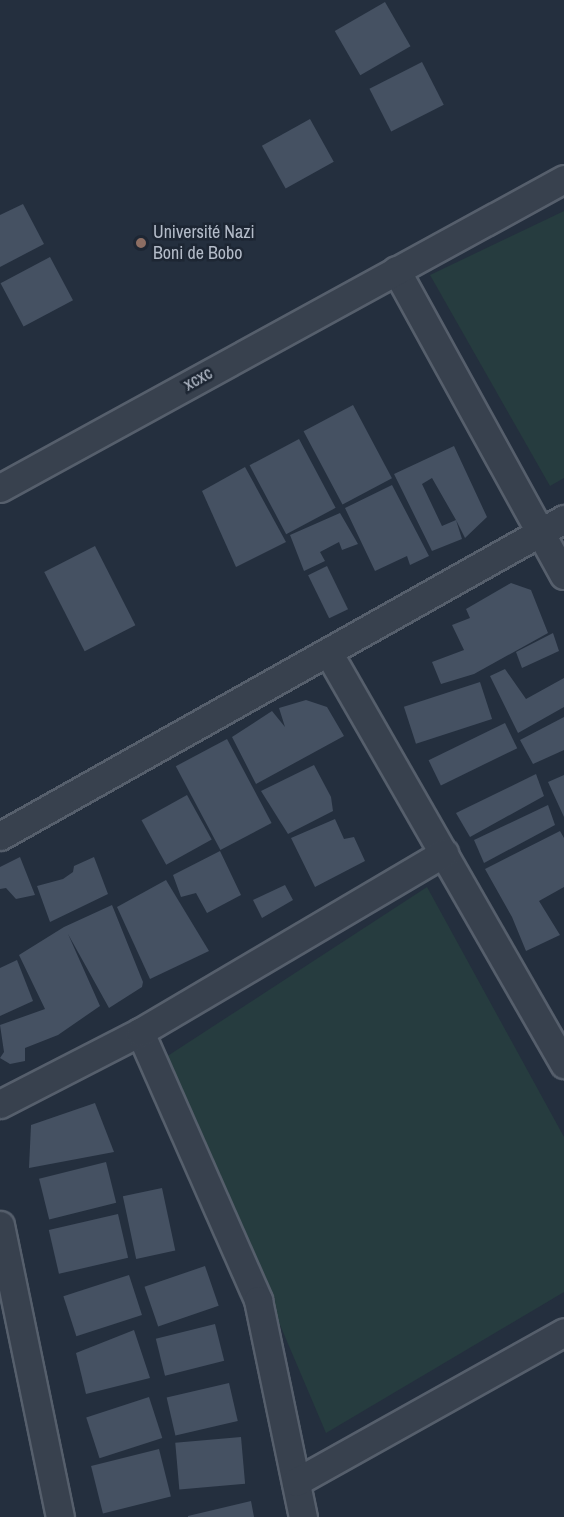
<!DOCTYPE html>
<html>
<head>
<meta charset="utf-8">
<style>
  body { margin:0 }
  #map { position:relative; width:564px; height:1517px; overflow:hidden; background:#242f3e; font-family:"Archivo Narrow",sans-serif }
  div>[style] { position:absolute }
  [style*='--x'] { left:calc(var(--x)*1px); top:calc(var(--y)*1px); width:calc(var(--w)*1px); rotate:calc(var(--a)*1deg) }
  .green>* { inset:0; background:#263c3f }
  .building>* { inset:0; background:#455162; transform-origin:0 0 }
  .roads { filter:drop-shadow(2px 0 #565f6c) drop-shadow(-2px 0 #565f6c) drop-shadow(0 2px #565f6c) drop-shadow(0 -2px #565f6c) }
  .minor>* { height:27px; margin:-13.5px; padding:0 13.5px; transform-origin:13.5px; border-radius:13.5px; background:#38414e }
  .dots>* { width:16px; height:16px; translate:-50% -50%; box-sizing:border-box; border:3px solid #1d2633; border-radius:50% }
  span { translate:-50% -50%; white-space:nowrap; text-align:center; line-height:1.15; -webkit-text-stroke:5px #1d2633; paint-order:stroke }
  .poi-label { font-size:18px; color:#b4bcc9 }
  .left { translate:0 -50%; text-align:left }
  .street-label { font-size:18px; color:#b4bcc9 }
</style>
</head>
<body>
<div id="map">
  <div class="green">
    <div style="clip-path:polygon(564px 211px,564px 478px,550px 486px,430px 275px)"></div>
    <div style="clip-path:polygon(427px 887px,564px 1137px,564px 1292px,326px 1433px,166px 1057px)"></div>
  </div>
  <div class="building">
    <div style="left:385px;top:2px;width:51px;height:58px;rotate:60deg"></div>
    <div style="left:422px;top:62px;width:48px;height:59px;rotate:63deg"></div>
    <div style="left:310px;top:119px;width:49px;height:55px;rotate:61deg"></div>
    <div style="clip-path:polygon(23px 204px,44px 244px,0 267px,0 215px)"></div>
    <div style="left:50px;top:257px;width:49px;height:56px;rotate:62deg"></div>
    <div style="left:353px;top:405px;width:83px;height:56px;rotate:62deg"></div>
    <div style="left:299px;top:439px;width:78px;height:56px;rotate:62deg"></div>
    <div style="clip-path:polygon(evenodd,454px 446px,487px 517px,465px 538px,456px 520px,462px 539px,432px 551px,394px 474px,454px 446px,432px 478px,456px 520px,442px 526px,422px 484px,432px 478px)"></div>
    <div style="clip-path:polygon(245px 467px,286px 542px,236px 567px,202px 491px)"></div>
    <div style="clip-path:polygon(392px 485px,429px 556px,410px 565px,407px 556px,375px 571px,345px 508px)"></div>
    <div style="clip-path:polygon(340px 513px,358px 544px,342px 550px,339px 542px,320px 552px,325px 561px,304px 571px,290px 535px)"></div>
    <div style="left:95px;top:546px;width:89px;height:57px;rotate:63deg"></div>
    <div style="left:327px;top:566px;width:48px;height:21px;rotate:64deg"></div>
    <div style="clip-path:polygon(511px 583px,531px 590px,548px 633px,474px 674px,441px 684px,432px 662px,464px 650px,452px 625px,470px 618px,466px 609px)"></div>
    <div style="clip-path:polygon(553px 633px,559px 651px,522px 668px,516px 652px)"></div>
    <div style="clip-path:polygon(505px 669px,526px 699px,564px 678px,564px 707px,518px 733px,490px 676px)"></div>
    <div style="left:480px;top:682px;width:39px;height:80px;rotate:72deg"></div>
    <div style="clip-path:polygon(306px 700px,327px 707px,344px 736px,256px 784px,232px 737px,272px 711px,285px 727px,279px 708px)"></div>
    <div style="clip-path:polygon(564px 717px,564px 750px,533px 764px,520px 740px)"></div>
    <div style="left:505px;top:723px;width:28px;height:85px;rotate:64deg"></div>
    <div style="left:227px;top:739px;width:95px;height:58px;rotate:62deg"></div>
    <div style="clip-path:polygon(314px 765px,331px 797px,333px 811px,288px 834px,261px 791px)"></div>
    <div style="clip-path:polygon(536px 774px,544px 796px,470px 837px,456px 813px)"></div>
    <div style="clip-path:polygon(564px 775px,564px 817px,548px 782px)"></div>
    <div style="left:187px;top:795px;width:51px;height:52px;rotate:61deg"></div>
    <div style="clip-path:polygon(548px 805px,555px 825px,484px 863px,474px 840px)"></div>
    <div style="clip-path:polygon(335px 819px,344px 839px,354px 837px,365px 861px,315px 887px,291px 838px)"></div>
    <div style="clip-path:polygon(560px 831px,564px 838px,564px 887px,539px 901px,560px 935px,526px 951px,512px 917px,485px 869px)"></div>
    <div style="clip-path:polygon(220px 851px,241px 895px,207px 913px,196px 893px,181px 897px,173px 875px)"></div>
    <div style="clip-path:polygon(20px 857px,35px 895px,16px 899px,6px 888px,0 889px,0 867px)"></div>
    <div style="clip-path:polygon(94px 857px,108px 894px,50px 922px,37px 886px,63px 879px,73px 872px,74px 866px)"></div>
    <div style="clip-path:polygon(166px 880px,209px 951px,150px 979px,117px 907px)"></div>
    <div style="clip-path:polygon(285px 885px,293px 900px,262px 918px,253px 900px)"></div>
    <div style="clip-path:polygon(112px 905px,143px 982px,142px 987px,109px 1008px,68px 934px,100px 1006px,58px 1035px,25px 1048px,25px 1061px,10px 1064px,0 1058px,4px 1052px,0 1025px,45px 1009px,19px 955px,64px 927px)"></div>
    <div style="clip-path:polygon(17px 960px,33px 1001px,0 1016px,0 968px)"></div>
    <div style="clip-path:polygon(95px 1103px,114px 1152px,29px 1168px,31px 1125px)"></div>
    <div style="left:106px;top:1162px;width:42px;height:69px;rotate:76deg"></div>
    <div style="left:162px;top:1188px;width:64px;height:40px;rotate:78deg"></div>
    <div style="left:118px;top:1214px;width:45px;height:71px;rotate:77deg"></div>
    <div style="left:205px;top:1266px;width:42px;height:64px;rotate:71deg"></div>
    <div style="left:129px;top:1275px;width:42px;height:69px;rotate:72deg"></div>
    <div style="left:215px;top:1324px;width:38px;height:61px;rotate:76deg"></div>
    <div style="clip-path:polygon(134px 1330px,150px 1378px,86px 1394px,76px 1353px)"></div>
    <div style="left:229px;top:1383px;width:39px;height:64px;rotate:77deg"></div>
    <div style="left:149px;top:1397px;width:43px;height:66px;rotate:72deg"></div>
    <div style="left:241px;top:1437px;width:47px;height:66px;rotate:85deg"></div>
    <div style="left:159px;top:1449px;width:49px;height:70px;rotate:76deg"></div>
    <div style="clip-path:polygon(251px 1501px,254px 1517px,188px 1517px,188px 1516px)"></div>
  </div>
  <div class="roads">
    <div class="minor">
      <div style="--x:396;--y:270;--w:348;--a:61.2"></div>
      <div style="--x:0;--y:488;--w:643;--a:-28.72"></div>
      <div style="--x:328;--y:652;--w:475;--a:60.2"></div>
      <div style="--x:0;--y:836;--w:647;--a:-29.34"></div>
      <div style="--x:140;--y:1032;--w:293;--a:66.2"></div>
      <div style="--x:258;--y:1300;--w:222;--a:78.3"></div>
      <div style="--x:0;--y:1104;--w:157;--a:-27.2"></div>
      <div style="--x:140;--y:1032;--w:353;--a:-30.5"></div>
      <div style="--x:0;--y:1225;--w:298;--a:78.4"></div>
      <div style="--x:296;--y:1482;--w:307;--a:-29.2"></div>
    </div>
  </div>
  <div class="dots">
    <div style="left:141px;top:243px;background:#8d6e63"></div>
  </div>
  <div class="poi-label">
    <span class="left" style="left:153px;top:243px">Université Nazi<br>Boni de Bobo</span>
  </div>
  <div class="street-label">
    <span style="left:198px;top:379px;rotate:-29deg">xcxc</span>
  </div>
</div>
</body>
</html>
